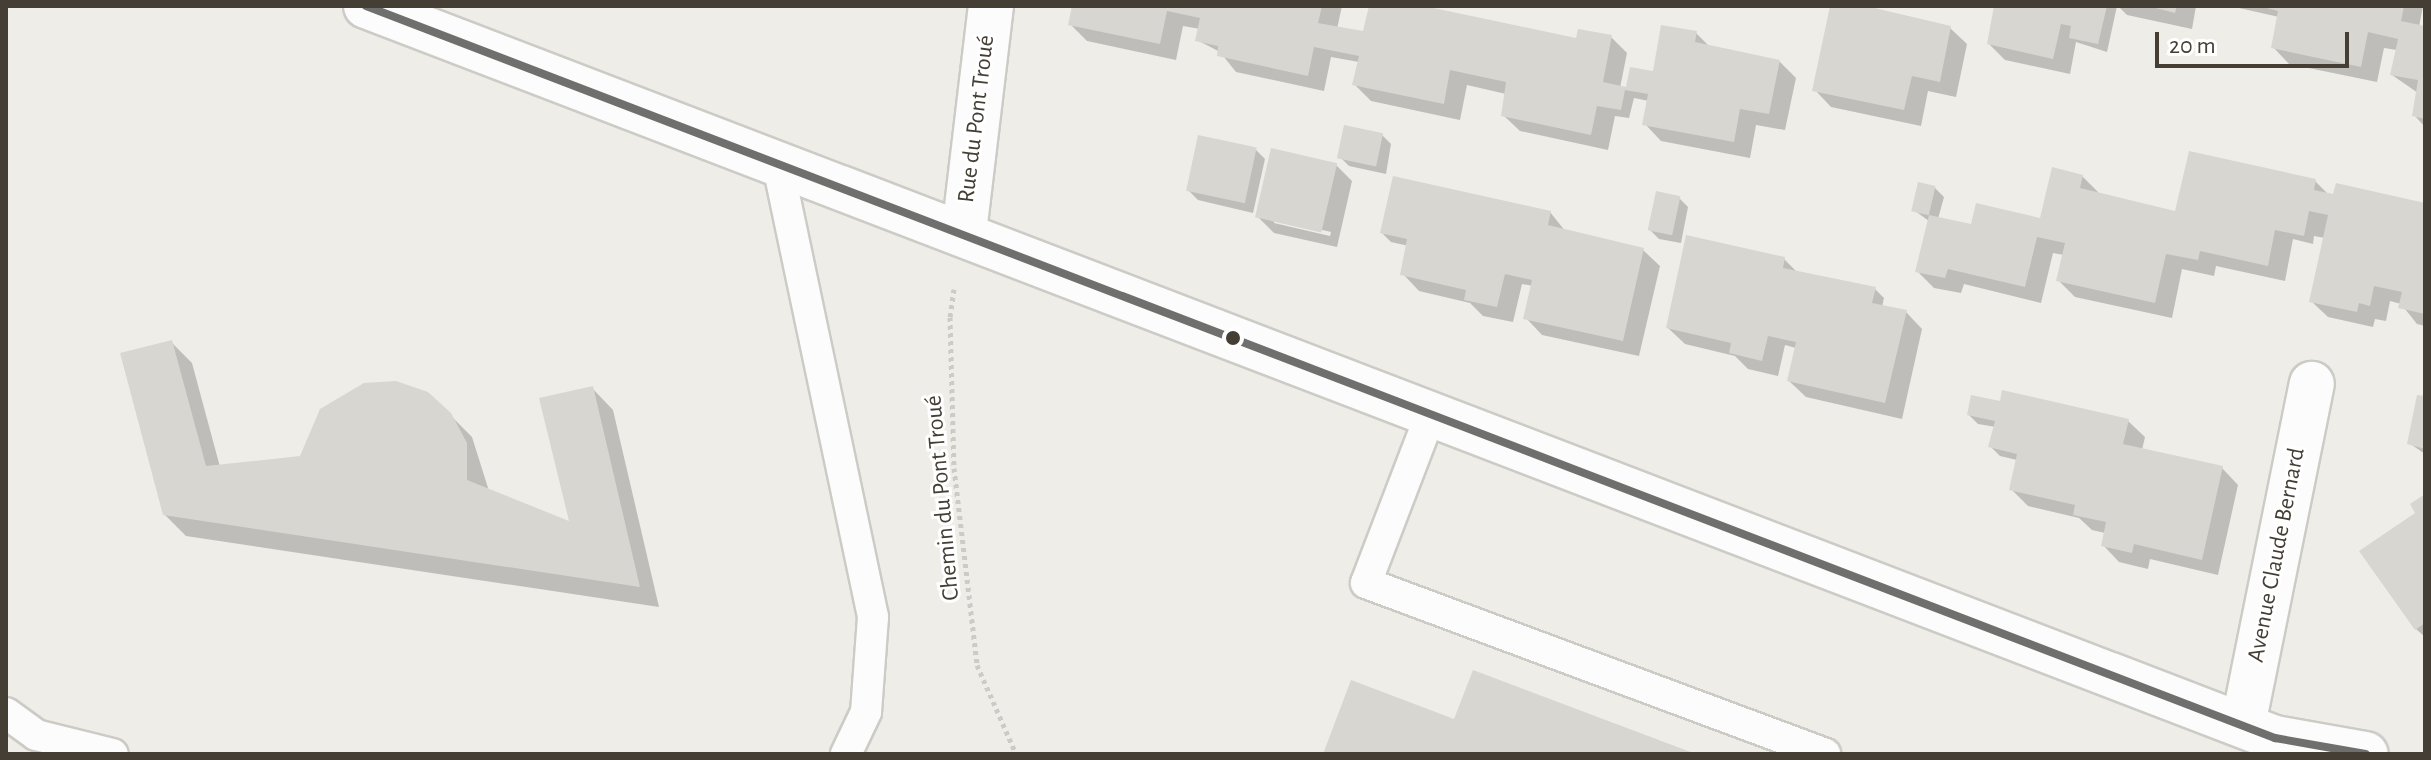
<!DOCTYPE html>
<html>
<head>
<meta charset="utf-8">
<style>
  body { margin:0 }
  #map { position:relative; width:2431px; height:760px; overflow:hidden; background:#eeede8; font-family:"Alegreya Sans",sans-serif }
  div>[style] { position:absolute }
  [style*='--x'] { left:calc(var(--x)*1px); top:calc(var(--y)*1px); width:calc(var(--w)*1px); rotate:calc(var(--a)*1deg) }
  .shadow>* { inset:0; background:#0003 }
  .building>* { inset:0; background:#d8d6d1; transform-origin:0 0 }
  .path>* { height:5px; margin-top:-2.5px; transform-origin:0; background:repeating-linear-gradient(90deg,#cdcbc7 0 4px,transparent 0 8px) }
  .roads { filter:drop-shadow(2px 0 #cccbc6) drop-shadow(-2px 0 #cccbc6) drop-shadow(0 2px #cccbc6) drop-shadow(0 -2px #cccbc6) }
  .service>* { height:30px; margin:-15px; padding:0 15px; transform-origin:15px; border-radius:15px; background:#fcfcfc }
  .minor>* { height:44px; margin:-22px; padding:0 22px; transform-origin:22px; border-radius:22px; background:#fcfcfc }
  .tertiary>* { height:44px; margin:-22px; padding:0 22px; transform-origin:22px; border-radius:22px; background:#fcfcfc }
  .bus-1>* { height:8px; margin:-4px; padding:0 4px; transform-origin:4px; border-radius:4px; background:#6f6f6e }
  .dots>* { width:22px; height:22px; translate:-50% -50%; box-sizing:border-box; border:4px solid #fff; border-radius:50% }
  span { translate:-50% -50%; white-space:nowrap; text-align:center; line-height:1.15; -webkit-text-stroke:6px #fff; paint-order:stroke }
  .street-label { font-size:24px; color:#443e35 }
  .frame { position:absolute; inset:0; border:8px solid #443e35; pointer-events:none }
  .scale { position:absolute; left:2155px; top:32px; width:194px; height:36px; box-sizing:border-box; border:4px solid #443e35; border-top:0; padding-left:10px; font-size:24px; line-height:28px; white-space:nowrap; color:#443e35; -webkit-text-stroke:6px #fff; paint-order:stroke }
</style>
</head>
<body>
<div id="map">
  <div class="shadow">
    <div style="clip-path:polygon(1074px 6px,1342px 6px,1337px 29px,1365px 34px,1371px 6px,1417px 6px,1577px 41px,1611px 37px,1627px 53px,1620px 88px,1627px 90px,1654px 73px,1696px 33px,1710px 47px,1780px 62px,1796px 78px,1785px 130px,1756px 125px,1750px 158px,1661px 141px,1645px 124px,1649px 101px,1634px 98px,1629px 118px,1615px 116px,1608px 150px,1520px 131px,1503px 115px,1506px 94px,1467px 85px,1460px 120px,1371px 101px,1354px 84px,1359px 62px,1331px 57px,1324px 91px,1236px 72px,1220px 52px,1197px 40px,1200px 29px,1183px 26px,1176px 60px,1087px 41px,1070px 24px)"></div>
    <div style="clip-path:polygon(1832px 6px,1873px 6px,1881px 14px,1950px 28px,1967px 44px,1956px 97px,1928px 91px,1921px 126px,1831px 107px,1815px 90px)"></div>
    <div style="clip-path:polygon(1996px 6px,2117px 6px,2107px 52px,2076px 42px,2070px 74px,2005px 60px,1989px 44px)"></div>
    <div style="clip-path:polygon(2118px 6px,2196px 6px,2192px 29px,2127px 15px)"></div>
    <div style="clip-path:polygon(2230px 6px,2423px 6px,2419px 27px,2425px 28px,2425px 127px,2414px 115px,2418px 93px,2392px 75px,2397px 50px,2384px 48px,2377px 82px,2289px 64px,2273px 47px,2279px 17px)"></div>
    <div style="clip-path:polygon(1382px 135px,1391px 144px,1386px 174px,1349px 166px,1340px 157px)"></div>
    <div style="clip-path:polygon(1256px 150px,1265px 159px,1253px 213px,1198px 200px,1189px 191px)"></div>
    <div style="clip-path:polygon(evenodd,1336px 165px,1352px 181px,1337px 247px,1274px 233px,1257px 216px,1336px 165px,1274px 219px,1331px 232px,1330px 236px,1274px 223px,1274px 219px)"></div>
    <div style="clip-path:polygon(2082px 176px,2099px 193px,2177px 213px,2315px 181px,2329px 195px,2425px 205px,2425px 326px,2417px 324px,2401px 304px,2390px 301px,2386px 321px,2375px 319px,2373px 327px,2328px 317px,2311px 301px,2325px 238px,2314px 236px,2313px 244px,2293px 239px,2285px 281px,2216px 266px,2214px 276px,2182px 269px,2172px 318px,2075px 297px,2058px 280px,2064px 255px,2053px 253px,2041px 303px,1964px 284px,1961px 293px,1934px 288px,1917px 271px,1929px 221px,1915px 211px,1935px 188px,1944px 197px,1938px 219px,1972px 227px,2042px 221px)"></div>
    <div style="clip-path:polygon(1679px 198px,1688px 207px,1681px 243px,1659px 239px,1650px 230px)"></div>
    <div style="clip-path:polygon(1550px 212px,1566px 232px,1643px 250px,1660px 266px,1639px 356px,1542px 335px,1526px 318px,1533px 286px,1522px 284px,1513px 322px,1483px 316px,1470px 303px,1419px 291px,1403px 274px,1409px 246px,1391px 242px,1382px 233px)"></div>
    <div style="clip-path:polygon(1784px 259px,1797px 272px,1875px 289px,1884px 298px,1882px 307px,1906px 312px,1922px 329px,1902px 419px,1806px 397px,1789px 381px,1796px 348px,1785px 345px,1778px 376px,1748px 369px,1735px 356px,1685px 344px,1668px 328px)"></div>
    <div style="clip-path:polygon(171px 342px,192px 363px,220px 467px,301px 457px,450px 415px,472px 437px,489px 491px,572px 524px,592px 388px,613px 410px,659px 607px,186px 536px,164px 514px)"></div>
    <div style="clip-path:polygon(2425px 398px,2425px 454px,2409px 443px)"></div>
    <div style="clip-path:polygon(1969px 415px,2128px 421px,2145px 437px,2142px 450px,2222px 468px,2238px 485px,2218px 575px,2150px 559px,2148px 569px,2119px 562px,2103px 545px,2105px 533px,2092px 530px,2079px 518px,2028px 506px,2011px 489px,2017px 460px,2000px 456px,1991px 447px,1996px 427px,1978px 424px)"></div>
    <div style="clip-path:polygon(2425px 496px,2425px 637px,2416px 629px,2418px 513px)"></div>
  </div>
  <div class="building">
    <div style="clip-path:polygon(1072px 6px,1322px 6px,1318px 23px,1363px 31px,1369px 6px,1424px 6px,1576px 38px,1578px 29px,1612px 35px,1603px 82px,1626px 87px,1630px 67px,1653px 71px,1661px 25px,1697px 31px,1695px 42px,1780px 60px,1769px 114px,1740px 109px,1734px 142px,1642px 125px,1648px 94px,1625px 90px,1621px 110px,1597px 106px,1591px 135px,1501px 116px,1506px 82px,1450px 70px,1444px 104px,1352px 85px,1359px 56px,1314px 47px,1308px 76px,1217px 56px,1218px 46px,1195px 41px,1200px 18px,1167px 11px,1160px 44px,1068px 25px)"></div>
    <div style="clip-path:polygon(1830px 6px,1866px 6px,1951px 26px,1940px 82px,1912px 76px,1904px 110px,1812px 91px)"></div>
    <div style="clip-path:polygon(1994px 6px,2075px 7px,2107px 6px,2098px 44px,2069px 38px,2071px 26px,2061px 24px,2053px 59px,1987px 44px)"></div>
    <div style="clip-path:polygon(2148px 6px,2177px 6px,2175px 13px)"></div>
    <div style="clip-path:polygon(2259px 6px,2404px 6px,2401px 21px,2425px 26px,2425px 119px,2412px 116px,2418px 80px,2390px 75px,2398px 39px,2368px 32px,2361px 67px,2271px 48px,2278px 11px)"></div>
    <div style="left:1344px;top:125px;width:40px;height:34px;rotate:12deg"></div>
    <div style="left:1198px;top:135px;width:60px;height:57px;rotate:12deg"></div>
    <div style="left:1271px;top:148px;width:68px;height:71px;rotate:13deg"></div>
    <div style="clip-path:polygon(2189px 151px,2316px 179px,2314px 190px,2333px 194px,2336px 183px,2425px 203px,2425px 314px,2398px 308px,2402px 292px,2374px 286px,2370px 306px,2359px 303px,2357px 312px,2309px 302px,2328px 215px,2309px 211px,2304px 236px,2275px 230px,2268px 266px,2200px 251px,2198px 260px,2166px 254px,2155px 303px,2056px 281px,2065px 243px,2037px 237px,2025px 287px,1948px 269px,1945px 278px,1915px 272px,1929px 215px,1971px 224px,1976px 203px,2040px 218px,2052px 167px,2083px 175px,2080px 188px,2175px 211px)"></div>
    <div style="clip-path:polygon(1393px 176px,1551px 211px,1548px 225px,1644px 248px,1623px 341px,1523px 319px,1532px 280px,1505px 274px,1497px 307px,1464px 300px,1466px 290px,1400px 275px,1407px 239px,1380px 233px)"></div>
    <div style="left:1918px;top:182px;width:18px;height:30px;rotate:13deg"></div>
    <div style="left:1656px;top:191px;width:25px;height:40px;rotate:12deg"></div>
    <div style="clip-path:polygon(1686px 235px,1785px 257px,1783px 268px,1876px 287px,1872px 303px,1907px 310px,1885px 403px,1787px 381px,1796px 342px,1768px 336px,1762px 361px,1729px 353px,1731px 343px,1666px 328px)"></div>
    <div style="clip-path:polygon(172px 340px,206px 466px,300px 456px,320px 409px,364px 383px,396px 381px,428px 392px,451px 413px,467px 443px,467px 480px,569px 521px,539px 398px,593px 386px,640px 587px,163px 515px,120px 353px)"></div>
    <div style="clip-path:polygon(2002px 390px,2129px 419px,2123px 444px,2223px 466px,2202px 560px,2134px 544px,2132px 553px,2101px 546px,2106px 522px,2073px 515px,2075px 505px,2009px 490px,2017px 454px,1988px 447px,1995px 421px,1967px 415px,1971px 395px,2000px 401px)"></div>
    <div style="clip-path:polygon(2417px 395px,2425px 396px,2425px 449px,2407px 444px)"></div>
    <div style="clip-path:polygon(2425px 494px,2425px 623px,2415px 630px,2359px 551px,2415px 513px,2410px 504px)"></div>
    <div style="clip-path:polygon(1473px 670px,1696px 754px,1323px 754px,1351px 680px,1454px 719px)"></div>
  </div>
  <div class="path">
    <div style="--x:954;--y:289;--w:28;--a:98"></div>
    <div style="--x:950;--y:317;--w:151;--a:88.5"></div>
    <div style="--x:954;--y:468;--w:198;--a:83.3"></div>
    <div style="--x:977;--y:665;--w:97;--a:66.3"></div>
  </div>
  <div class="roads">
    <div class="service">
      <div style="--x:777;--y:161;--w:466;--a:78.1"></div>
      <div style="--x:873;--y:617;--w:95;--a:94.2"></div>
      <div style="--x:866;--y:712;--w:47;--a:115.5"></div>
      <div style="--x:1432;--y:411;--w:184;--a:111"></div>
      <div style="--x:1366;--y:583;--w:490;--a:20.4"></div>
      <div style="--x:6;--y:713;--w:37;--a:36"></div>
      <div style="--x:36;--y:735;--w:79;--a:13.9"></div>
    </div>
    <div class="minor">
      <div style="--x:964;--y:232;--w:228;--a:-83.2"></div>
      <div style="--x:2243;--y:725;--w:348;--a:-78.6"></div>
    </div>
    <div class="tertiary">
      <div style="--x:366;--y:6;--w:2045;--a:20.98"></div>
      <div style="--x:2275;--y:738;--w:92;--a:10"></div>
    </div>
  </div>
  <div class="bus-1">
    <div style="--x:366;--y:6;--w:2045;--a:20.98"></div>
    <div style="--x:2275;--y:738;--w:92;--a:10"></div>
  </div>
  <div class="dots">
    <div style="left:1233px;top:338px;background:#443e35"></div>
  </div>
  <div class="street-label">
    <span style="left:977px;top:119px;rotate:-83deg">Rue du Pont Troué</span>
    <span style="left:943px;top:498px;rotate:-95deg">Chemin du Pont Troué</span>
    <span style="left:2277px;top:555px;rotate:-79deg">Avenue Claude Bernard</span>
  </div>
  <div class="frame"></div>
  <div class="scale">20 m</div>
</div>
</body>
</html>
